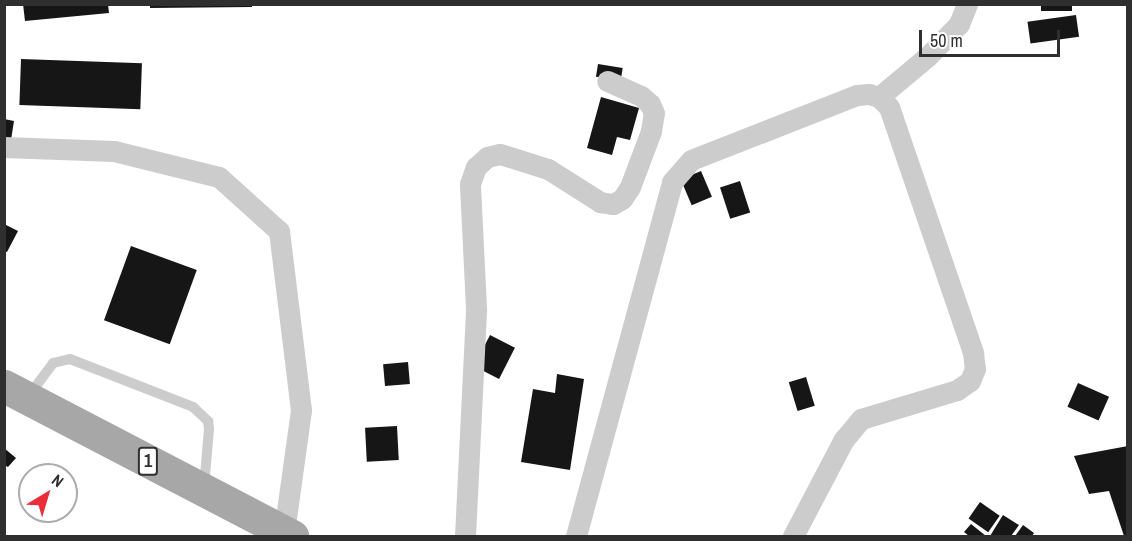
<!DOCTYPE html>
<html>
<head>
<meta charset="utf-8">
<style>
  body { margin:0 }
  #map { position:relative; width:1132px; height:541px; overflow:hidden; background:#fff; font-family:"Archivo Narrow",sans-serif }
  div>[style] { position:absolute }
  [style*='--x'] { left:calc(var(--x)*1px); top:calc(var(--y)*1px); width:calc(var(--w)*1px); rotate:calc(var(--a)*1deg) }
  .building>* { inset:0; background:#161616; transform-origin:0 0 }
  .service>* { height:10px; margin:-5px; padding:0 5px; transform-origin:5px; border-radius:5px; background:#ccc }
  .minor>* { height:21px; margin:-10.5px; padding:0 10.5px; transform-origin:10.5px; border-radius:10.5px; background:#ccc }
  .primary>* { height:33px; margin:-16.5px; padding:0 16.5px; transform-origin:16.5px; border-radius:16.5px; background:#a7a7a7 }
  span { translate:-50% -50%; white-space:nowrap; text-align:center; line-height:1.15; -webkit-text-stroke:6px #fff; paint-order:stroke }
  .shield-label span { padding:2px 4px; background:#fff; border:2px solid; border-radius:4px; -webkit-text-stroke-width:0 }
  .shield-label { font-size:18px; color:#2f2f2f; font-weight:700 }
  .frame { position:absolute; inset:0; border:6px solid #2f2f2f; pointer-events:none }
  .north { position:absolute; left:18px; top:463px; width:60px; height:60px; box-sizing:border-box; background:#fff; border:2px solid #acacac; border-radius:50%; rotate:38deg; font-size:16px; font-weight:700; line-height:24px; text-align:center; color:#2f2f2f }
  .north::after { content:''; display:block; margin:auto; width:21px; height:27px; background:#ea2d39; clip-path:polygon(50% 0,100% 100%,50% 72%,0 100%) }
  .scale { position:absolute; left:919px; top:30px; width:141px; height:27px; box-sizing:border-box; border:3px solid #2f2f2f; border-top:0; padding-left:8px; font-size:18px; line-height:21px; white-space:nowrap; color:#2f2f2f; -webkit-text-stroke:4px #fff; paint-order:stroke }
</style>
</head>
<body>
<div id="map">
  <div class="building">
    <div style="clip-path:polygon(23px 4px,108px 4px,109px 13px,25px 21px)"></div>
    <div style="clip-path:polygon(150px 4px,252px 4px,252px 7px,150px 8px)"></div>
    <div style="left:1041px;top:4px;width:31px;height:7px"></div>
    <div style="left:1076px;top:15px;width:22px;height:49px;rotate:82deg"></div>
    <div style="left:21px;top:59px;width:121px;height:46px;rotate:2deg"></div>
    <div style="left:598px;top:64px;width:25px;height:13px;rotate:9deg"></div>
    <div style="clip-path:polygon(601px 97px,639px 108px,630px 140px,617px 137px,612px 155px,587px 148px)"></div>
    <div style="clip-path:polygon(4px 119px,14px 121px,11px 140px,4px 139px)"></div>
    <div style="left:701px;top:171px;width:28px;height:22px;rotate:67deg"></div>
    <div style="left:740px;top:181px;width:33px;height:21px;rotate:72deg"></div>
    <div style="clip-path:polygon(4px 224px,18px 231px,7px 252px,4px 251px)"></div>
    <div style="left:131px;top:246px;width:70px;height:79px;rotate:20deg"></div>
    <div style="left:490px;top:335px;width:28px;height:35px;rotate:27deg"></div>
    <div style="left:408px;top:362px;width:22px;height:25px;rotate:85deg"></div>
    <div style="clip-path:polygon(557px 374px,584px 379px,570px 470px,521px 462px,533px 389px,555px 393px)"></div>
    <div style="left:806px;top:377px;width:30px;height:18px;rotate:73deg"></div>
    <div style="left:1078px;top:383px;width:34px;height:26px;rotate:24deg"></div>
    <div style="left:397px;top:426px;width:34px;height:32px;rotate:87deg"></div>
    <div style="clip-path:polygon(1128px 446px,1128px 536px,1124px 536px,1109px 491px,1089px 494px,1074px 456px)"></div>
    <div style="clip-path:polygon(4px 448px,16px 458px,8px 467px,4px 465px)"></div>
    <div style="left:980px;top:502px;width:24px;height:20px;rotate:35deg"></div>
    <div style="clip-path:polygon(1003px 515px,1019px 525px,1011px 536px,990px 536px)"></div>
    <div style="clip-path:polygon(971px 524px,986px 536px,969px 536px,964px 532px)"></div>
    <div style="clip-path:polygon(1023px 525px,1034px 533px,1032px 536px,1015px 536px)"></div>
  </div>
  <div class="service">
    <div style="--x:30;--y:394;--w:39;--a:-53"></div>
    <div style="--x:53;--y:363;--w:17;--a:-13"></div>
    <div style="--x:70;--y:359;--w:132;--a:21.3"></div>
    <div style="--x:193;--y:407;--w:21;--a:43"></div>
    <div style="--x:208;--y:421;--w:8;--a:83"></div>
    <div style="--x:209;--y:429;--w:58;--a:94.9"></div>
  </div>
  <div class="minor">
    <div style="--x:879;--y:97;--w:64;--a:-39.9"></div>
    <div style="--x:928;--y:56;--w:45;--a:-45.9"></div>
    <div style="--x:959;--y:24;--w:22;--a:-68"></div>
    <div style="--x:4;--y:147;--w:110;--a:2.1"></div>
    <div style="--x:114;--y:151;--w:108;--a:13.9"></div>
    <div style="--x:219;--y:177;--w:81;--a:42"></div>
    <div style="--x:279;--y:231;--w:180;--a:83"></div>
    <div style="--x:301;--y:410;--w:123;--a:97.9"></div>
    <div style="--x:465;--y:536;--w:228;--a:-87.2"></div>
    <div style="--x:476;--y:308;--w:124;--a:-92.8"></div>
    <div style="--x:470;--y:184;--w:18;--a:-71"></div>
    <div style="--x:476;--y:167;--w:15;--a:-42"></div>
    <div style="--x:487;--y:157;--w:13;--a:-13"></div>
    <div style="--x:500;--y:154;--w:50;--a:17.4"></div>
    <div style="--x:548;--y:169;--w:62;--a:32.4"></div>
    <div style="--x:600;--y:202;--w:13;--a:9"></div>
    <div style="--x:613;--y:204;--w:10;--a:-29"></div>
    <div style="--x:622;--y:199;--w:14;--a:-56"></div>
    <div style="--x:630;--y:187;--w:60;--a:-69.4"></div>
    <div style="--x:651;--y:131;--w:18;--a:-81"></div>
    <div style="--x:654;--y:113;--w:10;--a:-114"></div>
    <div style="--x:650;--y:104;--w:12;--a:-138"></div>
    <div style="--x:641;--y:96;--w:37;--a:-156"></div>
    <div style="--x:576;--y:536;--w:367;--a:-74.8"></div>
    <div style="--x:672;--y:182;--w:29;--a:-49"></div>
    <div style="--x:691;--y:160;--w:178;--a:-21.4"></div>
    <div style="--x:857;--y:95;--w:12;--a:-5"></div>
    <div style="--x:869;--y:94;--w:10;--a:17"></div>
    <div style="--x:879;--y:97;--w:14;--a:45"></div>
    <div style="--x:889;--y:107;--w:260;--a:71.1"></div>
    <div style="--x:973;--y:353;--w:16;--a:83"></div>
    <div style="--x:975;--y:369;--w:13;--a:113"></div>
    <div style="--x:970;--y:381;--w:16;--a:145"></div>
    <div style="--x:957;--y:390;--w:100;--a:163.2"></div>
    <div style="--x:861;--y:419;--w:26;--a:130"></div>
    <div style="--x:844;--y:439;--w:110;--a:117.7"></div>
  </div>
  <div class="primary">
    <div style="--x:4;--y:386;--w:325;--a:27.5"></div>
  </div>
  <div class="shield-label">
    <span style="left:148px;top:461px">1</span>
  </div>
  <div class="frame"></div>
  <div class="north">N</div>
  <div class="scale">50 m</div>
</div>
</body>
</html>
